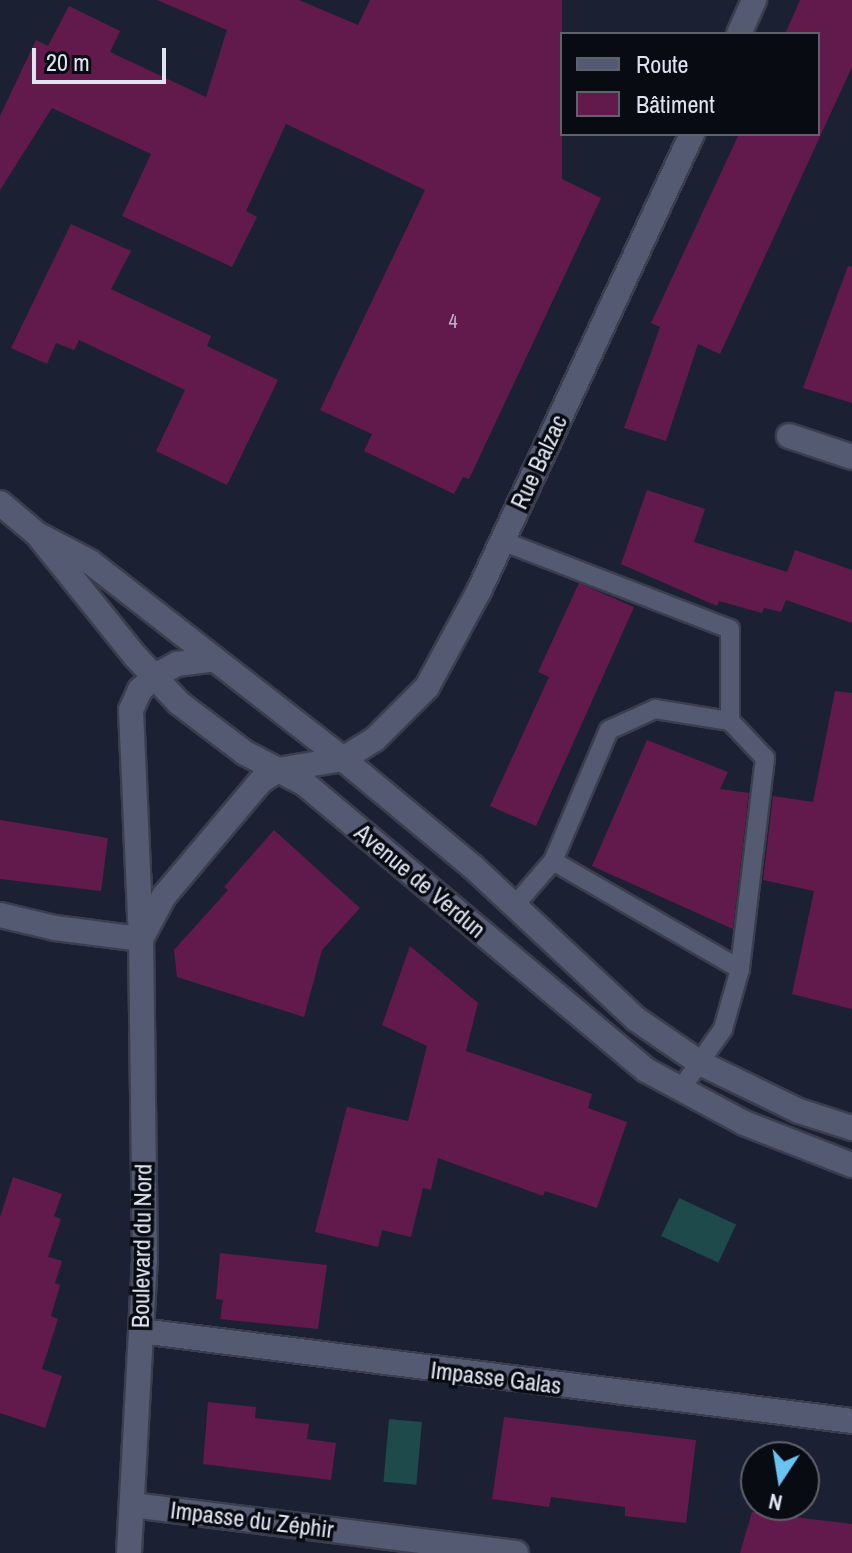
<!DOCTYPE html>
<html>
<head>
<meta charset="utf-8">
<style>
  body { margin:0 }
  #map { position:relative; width:852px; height:1553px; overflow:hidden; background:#1c2033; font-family:"Archivo Narrow",sans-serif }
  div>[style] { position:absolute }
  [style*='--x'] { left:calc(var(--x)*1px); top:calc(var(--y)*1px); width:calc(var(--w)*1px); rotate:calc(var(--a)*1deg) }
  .water>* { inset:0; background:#1e4a4c; transform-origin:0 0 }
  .building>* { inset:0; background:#621a4d }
  .roads { filter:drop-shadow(2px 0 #3b3e4e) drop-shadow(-2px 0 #3b3e4e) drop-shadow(0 2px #3b3e4e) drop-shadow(0 -2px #3b3e4e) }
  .lane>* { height:18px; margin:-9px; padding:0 9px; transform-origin:9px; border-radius:9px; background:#545a71 }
  .street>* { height:24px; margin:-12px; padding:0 12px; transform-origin:12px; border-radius:12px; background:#545a71 }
  .secondary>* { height:24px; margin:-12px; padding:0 12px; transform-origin:12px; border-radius:12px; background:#545a71 }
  span { translate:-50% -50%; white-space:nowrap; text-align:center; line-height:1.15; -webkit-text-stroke:7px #090b13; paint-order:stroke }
  .number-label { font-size:20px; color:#c0b2c8 }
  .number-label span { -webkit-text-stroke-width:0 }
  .street-label { font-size:24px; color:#e0e4f1 }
  .legend { position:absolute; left:560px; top:32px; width:260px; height:104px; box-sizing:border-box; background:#090b13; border:2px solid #5f626c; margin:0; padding:10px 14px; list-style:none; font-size:24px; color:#e0e4f1 }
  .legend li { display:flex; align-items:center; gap:16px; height:40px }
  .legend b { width:40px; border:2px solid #5f626c }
  .north { position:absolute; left:740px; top:1441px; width:80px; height:80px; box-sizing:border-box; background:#090b13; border:2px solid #5f626c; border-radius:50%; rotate:192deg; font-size:22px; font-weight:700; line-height:32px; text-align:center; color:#e0e4f1 }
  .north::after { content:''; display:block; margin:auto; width:28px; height:36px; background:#6ac3f1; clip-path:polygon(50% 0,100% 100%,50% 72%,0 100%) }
  .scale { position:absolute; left:32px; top:48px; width:134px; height:36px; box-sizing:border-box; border:4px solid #e0e4f1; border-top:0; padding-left:10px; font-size:24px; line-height:28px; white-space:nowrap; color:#e0e4f1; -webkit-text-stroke:6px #090b13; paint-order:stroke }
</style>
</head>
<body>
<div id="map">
  <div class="water">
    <div style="left:679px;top:1198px;width:63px;height:42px;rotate:25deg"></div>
    <div style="left:389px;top:1419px;width:33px;height:63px;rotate:5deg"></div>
  </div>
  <div class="building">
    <div style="clip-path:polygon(157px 0,299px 0,358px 25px,370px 0,562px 0,562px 179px,601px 198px,469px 479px,463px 477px,454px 494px,364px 451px,372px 434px,320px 410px,425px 190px,286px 124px,246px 211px,257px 217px,232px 267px,122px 216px,151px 154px,52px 108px,0 190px,0 116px,36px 40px,48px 46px,69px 6px,120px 31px,110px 52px,206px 97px,227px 30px)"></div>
    <div style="clip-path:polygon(800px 0,852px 0,852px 67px,720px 354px,698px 344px,666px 441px,624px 428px,660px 327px,651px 323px,739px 134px,818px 134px,818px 34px,785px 34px)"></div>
    <div style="clip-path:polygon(71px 224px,131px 251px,111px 289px,211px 336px,207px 346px,278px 380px,227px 485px,156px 451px,185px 390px,79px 340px,74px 350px,56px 343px,47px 364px,11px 348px)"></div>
    <div style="clip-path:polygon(848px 266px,852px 267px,852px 403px,803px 388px)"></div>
    <div style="clip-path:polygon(647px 490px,705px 509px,694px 542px,787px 572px,795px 550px,852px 570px,852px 623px,786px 600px,781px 612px,764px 608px,762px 613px,719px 601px,717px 606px,621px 564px)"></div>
    <div style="clip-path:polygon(579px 583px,634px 607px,536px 826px,490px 806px,549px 677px,538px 672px)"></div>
    <div style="clip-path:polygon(835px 691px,852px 693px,852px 1009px,792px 994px,814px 891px,763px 880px,773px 796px,813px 802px)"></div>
    <div style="clip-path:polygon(647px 740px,728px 772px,720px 789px,749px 793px,733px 929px,592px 866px)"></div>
    <div style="clip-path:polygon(0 820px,108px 838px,101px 891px,0 879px)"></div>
    <div style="clip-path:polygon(274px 830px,360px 908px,322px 950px,304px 1017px,177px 977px,174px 950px,228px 890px,224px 887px)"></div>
    <div style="clip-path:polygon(410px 946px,478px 1003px,466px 1051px,592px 1094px,588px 1108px,627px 1122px,597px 1208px,545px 1191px,543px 1196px,438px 1158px,431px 1190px,423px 1188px,411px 1237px,382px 1230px,378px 1247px,315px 1232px,347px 1107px,408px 1121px,427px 1046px,382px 1025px)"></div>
    <div style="clip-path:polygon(13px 1177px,62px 1194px,54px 1216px,61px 1219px,48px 1257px,62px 1261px,55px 1283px,60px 1285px,51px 1316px,58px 1319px,42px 1369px,62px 1376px,45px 1428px,0 1413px,0 1217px)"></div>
    <div style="clip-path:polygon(220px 1253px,327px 1265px,318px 1329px,220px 1319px,223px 1300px,216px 1299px)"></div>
    <div style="clip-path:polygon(208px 1402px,256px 1407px,255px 1418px,309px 1424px,307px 1439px,336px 1443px,331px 1480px,203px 1464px)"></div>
    <div style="clip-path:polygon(504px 1417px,696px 1440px,686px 1523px,625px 1516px,625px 1507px,551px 1497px,549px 1507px,492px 1499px)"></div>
    <div style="clip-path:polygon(752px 1512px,852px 1524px,852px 1553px,740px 1553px)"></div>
  </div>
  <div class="roads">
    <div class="lane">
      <div style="--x:502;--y:541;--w:244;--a:21.1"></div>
      <div style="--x:730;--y:629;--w:92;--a:90"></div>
      <div style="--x:515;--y:905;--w:58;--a:-49.2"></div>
      <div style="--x:553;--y:861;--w:142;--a:-66.9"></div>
      <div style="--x:609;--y:730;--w:51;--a:-24.5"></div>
      <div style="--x:655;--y:709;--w:76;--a:9.1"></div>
      <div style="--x:730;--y:721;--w:51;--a:46.6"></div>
      <div style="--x:765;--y:758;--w:212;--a:96.8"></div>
      <div style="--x:740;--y:969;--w:216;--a:-150"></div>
      <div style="--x:680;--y:1090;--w:75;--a:-54.8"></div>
      <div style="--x:723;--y:1029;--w:62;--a:-74.2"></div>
    </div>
    <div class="street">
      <div style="--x:739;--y:34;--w:37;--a:-66"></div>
      <div style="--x:789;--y:436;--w:66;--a:18.4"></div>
      <div style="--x:0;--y:915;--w:57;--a:13.3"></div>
      <div style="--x:55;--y:928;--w:87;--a:7.3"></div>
      <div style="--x:141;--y:939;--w:49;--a:-61.9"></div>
      <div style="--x:164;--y:896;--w:150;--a:-49.9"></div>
      <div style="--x:261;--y:781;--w:20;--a:-33"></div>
      <div style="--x:278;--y:770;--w:66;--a:-9.6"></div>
      <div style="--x:343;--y:759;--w:38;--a:-32"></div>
      <div style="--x:375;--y:739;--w:74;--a:-45"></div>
      <div style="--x:427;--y:687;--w:109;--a:-61.6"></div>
      <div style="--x:479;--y:591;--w:504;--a:-65.01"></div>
      <div style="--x:141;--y:1331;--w:717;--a:7.21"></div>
      <div style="--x:132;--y:1505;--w:387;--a:7.1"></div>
      <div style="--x:129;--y:1553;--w:291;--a:-86.9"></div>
      <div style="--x:145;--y:1262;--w:323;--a:-90.7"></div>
      <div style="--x:141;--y:939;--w:229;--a:-92.5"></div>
      <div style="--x:131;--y:710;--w:22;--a:-66"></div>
      <div style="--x:140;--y:690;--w:21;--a:-43"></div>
      <div style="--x:155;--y:676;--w:25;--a:-29"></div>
      <div style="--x:177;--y:664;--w:38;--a:-7"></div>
    </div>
    <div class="secondary">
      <div style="--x:0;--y:503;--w:48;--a:40"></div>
      <div style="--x:37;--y:534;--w:60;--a:27.8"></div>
      <div style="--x:90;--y:562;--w:321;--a:37.9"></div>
      <div style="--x:343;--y:759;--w:169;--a:39.7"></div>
      <div style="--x:473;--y:867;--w:223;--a:43"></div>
      <div style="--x:636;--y:1019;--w:78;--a:34.5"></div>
      <div style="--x:700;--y:1063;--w:110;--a:25.9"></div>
      <div style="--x:799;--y:1111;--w:56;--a:17.8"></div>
      <div style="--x:41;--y:539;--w:150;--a:51.2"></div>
      <div style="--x:135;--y:656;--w:64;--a:46.9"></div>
      <div style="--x:179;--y:703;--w:83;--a:37.1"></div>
      <div style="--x:245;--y:753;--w:68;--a:27.3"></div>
      <div style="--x:305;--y:784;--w:445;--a:40"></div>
      <div style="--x:646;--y:1070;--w:111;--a:28.4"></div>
      <div style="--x:744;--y:1123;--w:116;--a:21.3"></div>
    </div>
  </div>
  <div class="number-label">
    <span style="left:453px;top:320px">4</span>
  </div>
  <div class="street-label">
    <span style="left:539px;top:462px;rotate:-65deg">Rue Balzac</span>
    <span style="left:420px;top:881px;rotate:40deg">Avenue de Verdun</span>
    <span style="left:142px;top:1246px;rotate:-89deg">Boulevard du Nord</span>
    <span style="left:496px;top:1378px;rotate:7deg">Impasse Galas</span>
    <span style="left:252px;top:1520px;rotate:7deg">Impasse du Zéphir</span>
  </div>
  <ul class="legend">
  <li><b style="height:10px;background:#545a71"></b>Route</li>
  <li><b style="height:22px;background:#621a4d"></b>Bâtiment</li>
  </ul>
  <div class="north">N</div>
  <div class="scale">20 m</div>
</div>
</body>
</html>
